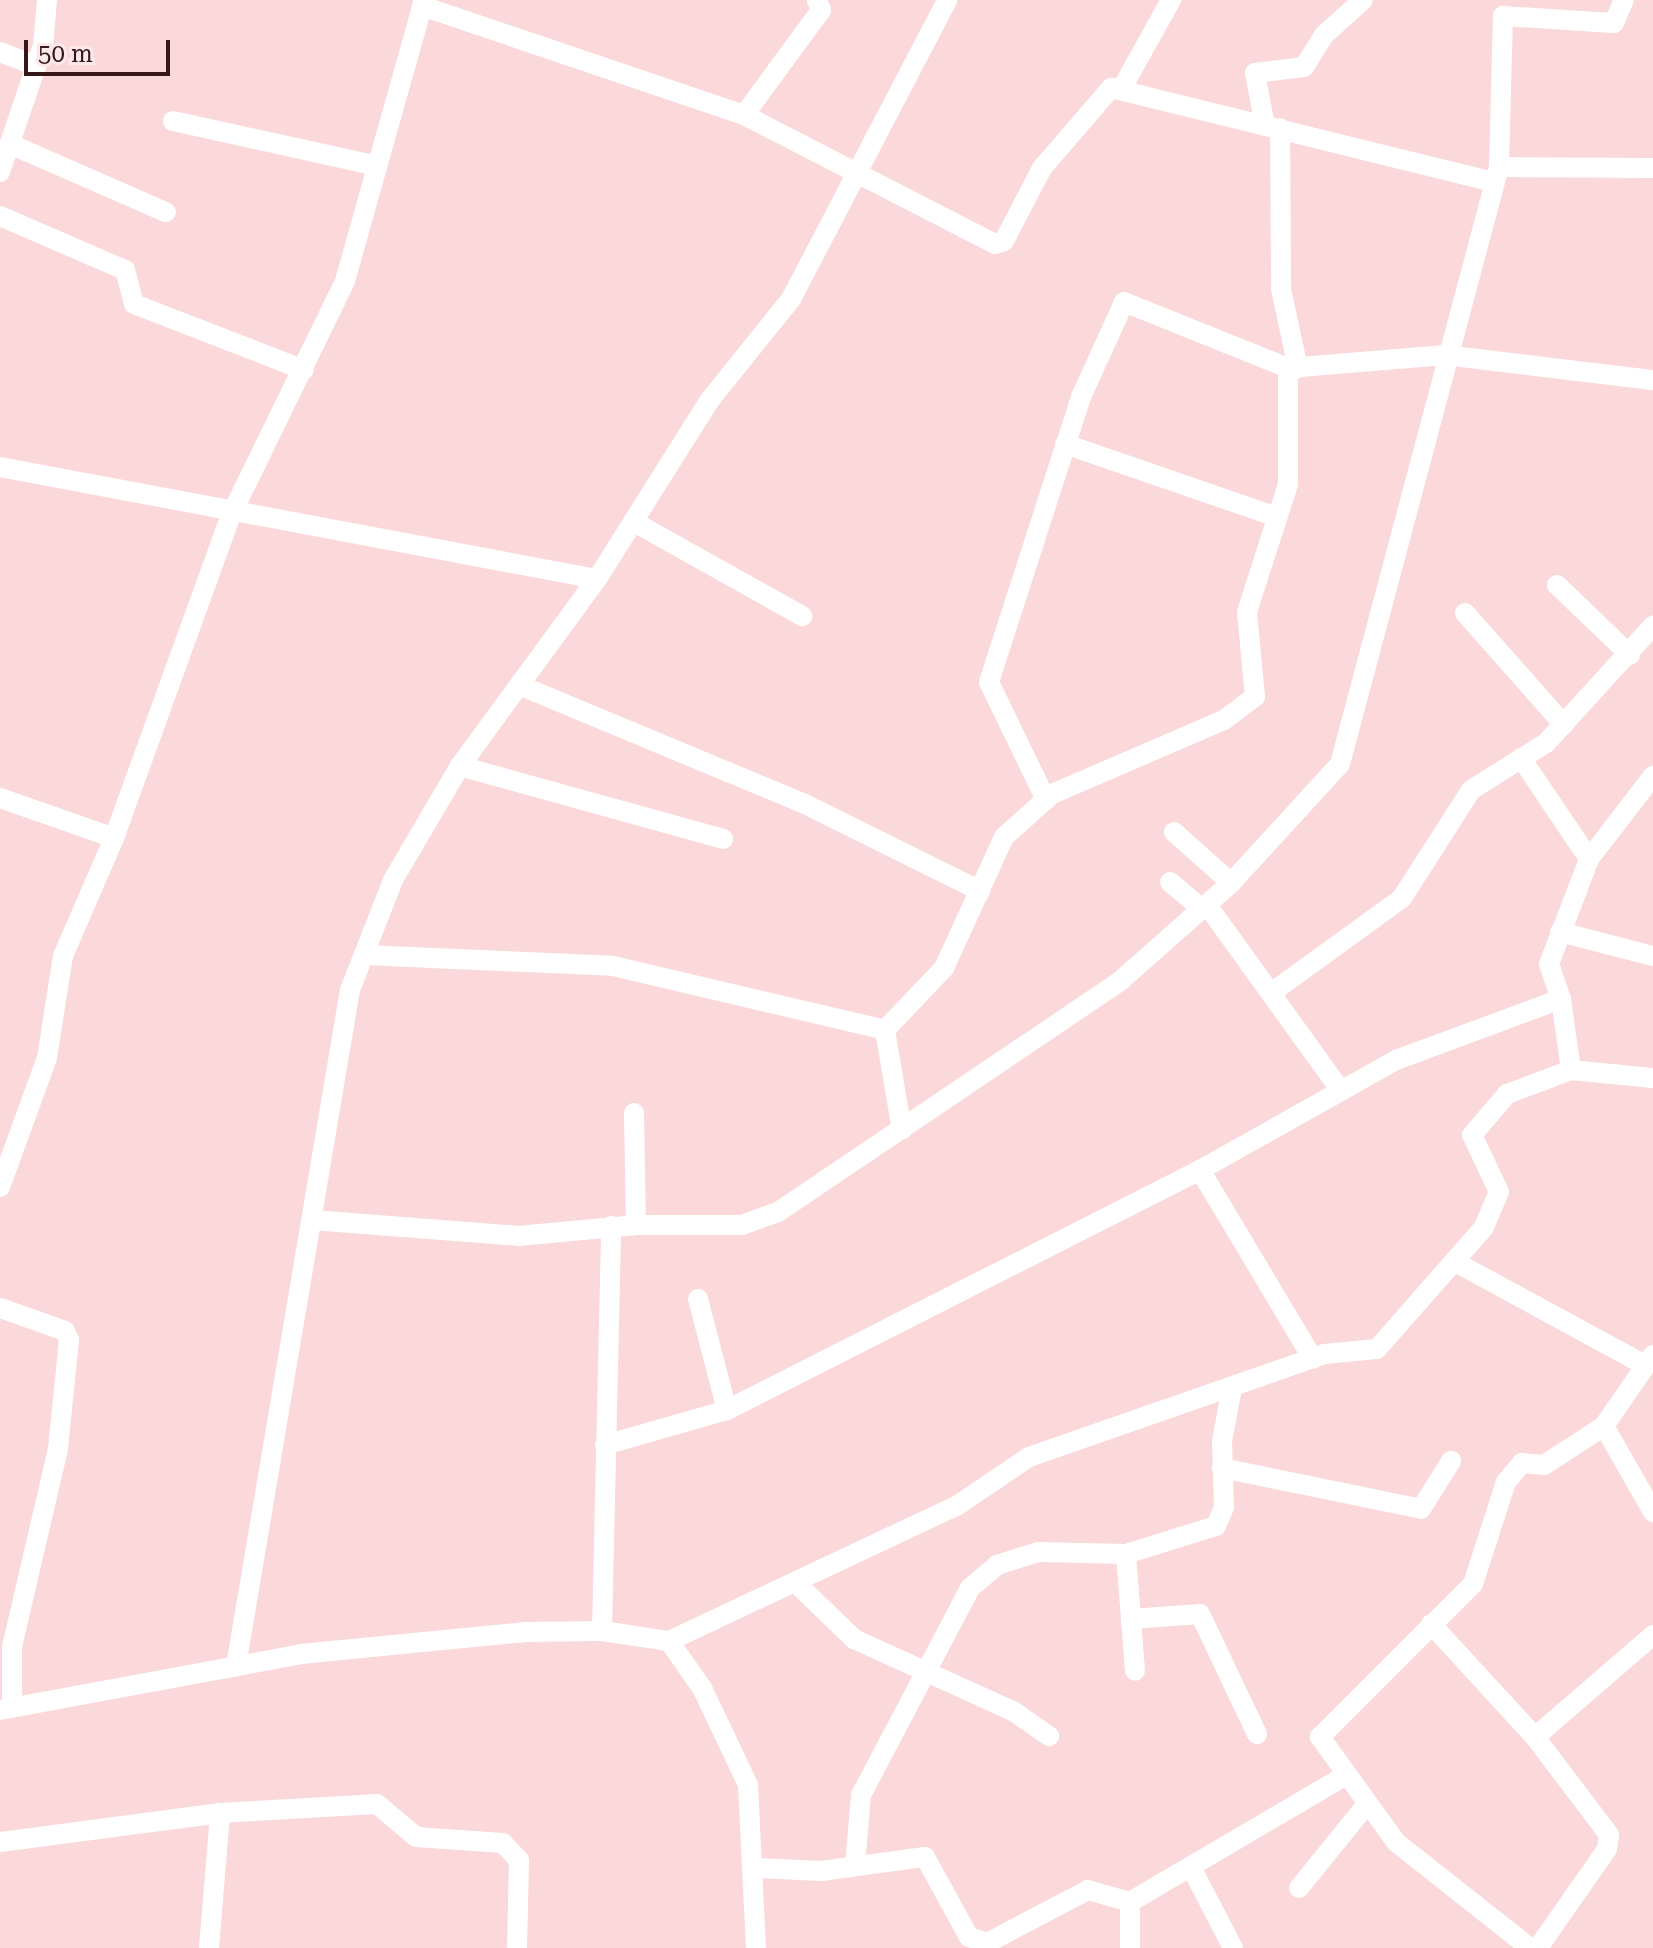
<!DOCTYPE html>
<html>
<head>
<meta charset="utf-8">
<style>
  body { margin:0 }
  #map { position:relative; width:1653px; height:1948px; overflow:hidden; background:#fbd8d9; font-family:"Roboto Serif",serif }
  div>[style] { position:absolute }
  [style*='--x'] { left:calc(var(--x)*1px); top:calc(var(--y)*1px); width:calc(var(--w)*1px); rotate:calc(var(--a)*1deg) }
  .street>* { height:20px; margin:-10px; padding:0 10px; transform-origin:10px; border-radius:10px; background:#fff }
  span { translate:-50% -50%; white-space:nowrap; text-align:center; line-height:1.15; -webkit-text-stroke:6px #fceaeb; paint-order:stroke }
  .scale { position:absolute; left:24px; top:40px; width:146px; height:36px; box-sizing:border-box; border:4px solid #36181b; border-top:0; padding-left:10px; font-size:24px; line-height:28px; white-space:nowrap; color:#36181b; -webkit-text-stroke:6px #fceaeb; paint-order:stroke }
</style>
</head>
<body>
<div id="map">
  <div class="street">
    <div style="--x:422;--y:6;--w:340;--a:18.7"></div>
    <div style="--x:744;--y:115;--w:282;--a:27.2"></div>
    <div style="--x:995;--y:244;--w:9;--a:-18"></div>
    <div style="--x:1004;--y:241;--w:82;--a:-62.5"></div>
    <div style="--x:1042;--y:168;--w:106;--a:-49.2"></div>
    <div style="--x:1111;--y:88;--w:394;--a:13.8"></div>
    <div style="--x:0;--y:52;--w:39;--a:21"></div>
    <div style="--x:1122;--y:88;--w:101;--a:-60.9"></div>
    <div style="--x:744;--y:115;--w:130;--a:-53.7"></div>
    <div style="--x:821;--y:10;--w:11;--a:-112"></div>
    <div style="--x:173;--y:121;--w:209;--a:12.4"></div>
    <div style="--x:1265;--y:126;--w:54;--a:-100.7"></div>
    <div style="--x:1255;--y:73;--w:49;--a:-7"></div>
    <div style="--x:1304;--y:67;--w:38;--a:-58"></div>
    <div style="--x:1324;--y:35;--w:52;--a:-41.9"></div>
    <div style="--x:1280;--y:128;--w:161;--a:89.6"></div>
    <div style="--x:1281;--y:289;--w:81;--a:77.9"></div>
    <div style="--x:10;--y:144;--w:170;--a:23.6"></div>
    <div style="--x:1499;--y:167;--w:154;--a:0.4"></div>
    <div style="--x:0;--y:172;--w:133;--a:-71.2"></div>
    <div style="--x:43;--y:46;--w:46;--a:-85"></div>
    <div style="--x:0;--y:216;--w:136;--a:23.4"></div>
    <div style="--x:125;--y:270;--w:35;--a:75"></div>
    <div style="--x:134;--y:304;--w:182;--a:21.2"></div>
    <div style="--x:1065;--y:444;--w:224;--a:19"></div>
    <div style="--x:0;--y:467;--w:607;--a:10.63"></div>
    <div style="--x:597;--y:579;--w:210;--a:-57.8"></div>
    <div style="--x:709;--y:401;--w:131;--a:-51.2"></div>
    <div style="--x:791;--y:299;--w:337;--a:-62.4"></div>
    <div style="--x:634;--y:522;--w:193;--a:29.2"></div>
    <div style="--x:1557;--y:585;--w:101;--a:43.8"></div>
    <div style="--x:1465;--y:613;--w:149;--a:48.5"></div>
    <div style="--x:519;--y:685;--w:308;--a:22.6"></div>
    <div style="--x:803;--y:803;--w:198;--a:26.4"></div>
    <div style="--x:1521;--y:758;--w:122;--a:56"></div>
    <div style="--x:460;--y:766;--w:273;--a:15.5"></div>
    <div style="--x:0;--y:798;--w:121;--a:19.3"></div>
    <div style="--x:1046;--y:800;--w:131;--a:-115.8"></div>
    <div style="--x:989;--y:682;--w:299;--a:-72.1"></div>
    <div style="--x:1081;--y:397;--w:104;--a:-65.6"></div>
    <div style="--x:1124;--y:302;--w:177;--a:21.9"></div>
    <div style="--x:1288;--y:368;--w:158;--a:-4.7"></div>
    <div style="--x:1445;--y:355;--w:209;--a:6.9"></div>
    <div style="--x:1174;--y:832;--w:76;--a:41.8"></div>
    <div style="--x:1170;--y:882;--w:42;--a:40.2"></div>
    <div style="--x:1207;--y:905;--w:229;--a:54.2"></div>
    <div style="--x:1560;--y:932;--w:96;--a:14.5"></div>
    <div style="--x:364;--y:955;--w:249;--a:2.5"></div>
    <div style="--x:613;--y:966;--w:279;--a:13.2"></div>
    <div style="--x:885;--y:1030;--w:101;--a:80.4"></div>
    <div style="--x:1271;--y:993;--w:162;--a:-35.9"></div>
    <div style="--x:1402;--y:898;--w:128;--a:-57.4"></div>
    <div style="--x:1471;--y:790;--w:89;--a:-32.1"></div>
    <div style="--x:1546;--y:743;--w:159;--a:-47.6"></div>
    <div style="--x:1561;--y:999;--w:72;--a:82"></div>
    <div style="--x:885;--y:1030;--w:86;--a:-46.4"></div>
    <div style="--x:944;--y:968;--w:144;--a:-65.4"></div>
    <div style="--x:1004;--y:837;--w:64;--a:-41.9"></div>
    <div style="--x:1052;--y:794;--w:187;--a:-23.3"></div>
    <div style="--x:1224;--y:720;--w:39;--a:-37"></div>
    <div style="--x:1255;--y:697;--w:85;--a:-95.4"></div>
    <div style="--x:1247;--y:612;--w:134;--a:-72.2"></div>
    <div style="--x:1288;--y:484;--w:116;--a:-90"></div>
    <div style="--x:634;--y:1113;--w:112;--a:89"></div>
    <div style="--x:1200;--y:1170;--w:220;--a:59.1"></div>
    <div style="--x:0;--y:1187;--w:137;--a:-70"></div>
    <div style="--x:47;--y:1058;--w:103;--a:-81.1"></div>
    <div style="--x:63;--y:956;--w:129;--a:-66.6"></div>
    <div style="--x:114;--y:838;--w:344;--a:-70.1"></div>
    <div style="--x:231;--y:515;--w:260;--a:-64"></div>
    <div style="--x:345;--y:281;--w:292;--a:-74.3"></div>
    <div style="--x:312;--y:1220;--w:207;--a:4.4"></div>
    <div style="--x:518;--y:1236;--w:119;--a:-5.3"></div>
    <div style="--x:636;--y:1225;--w:106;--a:0"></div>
    <div style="--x:742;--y:1225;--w:38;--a:-20"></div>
    <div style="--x:778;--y:1212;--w:413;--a:-34"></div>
    <div style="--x:1120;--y:981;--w:148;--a:-41.4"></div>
    <div style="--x:1231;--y:883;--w:161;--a:-47.5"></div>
    <div style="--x:1340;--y:764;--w:618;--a:-75.09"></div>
    <div style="--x:1499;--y:167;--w:151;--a:-88.5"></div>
    <div style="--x:1503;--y:16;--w:111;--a:3.6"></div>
    <div style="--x:1614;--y:23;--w:25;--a:-67"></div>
    <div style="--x:1457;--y:1263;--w:214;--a:28.5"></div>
    <div style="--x:698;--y:1299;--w:115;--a:75.4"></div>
    <div style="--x:0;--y:1308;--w:69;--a:19.5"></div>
    <div style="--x:65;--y:1331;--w:10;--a:66"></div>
    <div style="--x:69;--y:1340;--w:110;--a:95.8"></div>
    <div style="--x:58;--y:1449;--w:203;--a:103.1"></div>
    <div style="--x:12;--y:1647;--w:61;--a:90"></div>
    <div style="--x:1604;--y:1426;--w:99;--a:60.3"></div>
    <div style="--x:605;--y:1445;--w:127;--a:-16"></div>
    <div style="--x:727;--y:1410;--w:530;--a:-26.9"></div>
    <div style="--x:1200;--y:1170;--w:225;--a:-29.3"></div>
    <div style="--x:1396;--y:1060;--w:176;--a:-20.3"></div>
    <div style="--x:1561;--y:999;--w:37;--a:-109"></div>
    <div style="--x:1549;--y:964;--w:112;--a:-69.1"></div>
    <div style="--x:1589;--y:859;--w:105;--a:-52.4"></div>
    <div style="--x:1222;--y:1468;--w:203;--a:11.6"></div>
    <div style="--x:1421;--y:1509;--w:57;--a:-58"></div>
    <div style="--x:1126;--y:1554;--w:117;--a:85.6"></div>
    <div style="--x:796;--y:1583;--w:81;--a:44"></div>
    <div style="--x:854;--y:1639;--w:175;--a:24.4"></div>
    <div style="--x:1013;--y:1711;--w:44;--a:34.8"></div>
    <div style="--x:1131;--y:1619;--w:69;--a:-4.1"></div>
    <div style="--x:1200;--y:1614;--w:133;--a:64.6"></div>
    <div style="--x:1431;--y:1624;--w:154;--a:47.4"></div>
    <div style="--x:1535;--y:1737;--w:123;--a:52.9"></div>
    <div style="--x:1609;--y:1835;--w:14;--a:98"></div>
    <div style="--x:1607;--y:1849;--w:121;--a:124.9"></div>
    <div style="--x:602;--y:1631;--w:405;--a:-88.7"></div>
    <div style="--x:669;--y:1641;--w:319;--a:-25.2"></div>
    <div style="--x:958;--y:1505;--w:86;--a:-34.1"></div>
    <div style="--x:1029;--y:1457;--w:312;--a:-19.2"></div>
    <div style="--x:1324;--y:1354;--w:53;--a:-5.4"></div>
    <div style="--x:1377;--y:1349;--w:162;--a:-48.7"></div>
    <div style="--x:1484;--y:1227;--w:38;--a:-67"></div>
    <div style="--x:1499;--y:1192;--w:63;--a:-115.3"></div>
    <div style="--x:1472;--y:1135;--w:54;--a:-49.5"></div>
    <div style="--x:1507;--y:1094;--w:68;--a:-20.6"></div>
    <div style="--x:1571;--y:1070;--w:82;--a:5.6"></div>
    <div style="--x:236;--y:1666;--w:686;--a:-80.43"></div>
    <div style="--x:350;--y:990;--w:118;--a:-68.6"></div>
    <div style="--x:393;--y:880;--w:132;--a:-59.6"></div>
    <div style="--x:460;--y:766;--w:232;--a:-53.8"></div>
    <div style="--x:0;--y:1710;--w:306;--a:-10.5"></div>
    <div style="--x:301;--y:1654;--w:226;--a:-5.6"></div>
    <div style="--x:526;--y:1632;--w:76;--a:-0.8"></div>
    <div style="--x:602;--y:1631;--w:68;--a:8.5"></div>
    <div style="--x:669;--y:1641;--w:57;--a:54.9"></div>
    <div style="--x:702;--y:1688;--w:107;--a:64.6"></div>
    <div style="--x:748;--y:1785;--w:163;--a:87.2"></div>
    <div style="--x:1535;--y:1737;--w:156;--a:-40.8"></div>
    <div style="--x:0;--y:1842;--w:222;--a:-7.5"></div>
    <div style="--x:220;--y:1813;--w:157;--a:-3.3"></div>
    <div style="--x:377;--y:1804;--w:51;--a:40.2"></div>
    <div style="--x:416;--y:1837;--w:87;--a:3.9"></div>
    <div style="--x:503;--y:1843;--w:23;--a:47"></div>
    <div style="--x:519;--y:1860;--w:88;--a:91.3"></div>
    <div style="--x:855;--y:1866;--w:71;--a:-85.2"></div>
    <div style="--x:861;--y:1795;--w:234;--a:-62.2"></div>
    <div style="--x:970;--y:1588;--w:35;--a:-40"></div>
    <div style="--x:997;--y:1565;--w:43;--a:-17.6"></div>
    <div style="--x:1038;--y:1552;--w:88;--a:1.3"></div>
    <div style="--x:1126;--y:1554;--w:94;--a:-17.3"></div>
    <div style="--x:1216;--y:1526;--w:21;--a:-67"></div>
    <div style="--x:1224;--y:1507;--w:66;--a:-91.7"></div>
    <div style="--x:1222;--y:1441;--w:54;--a:-79.3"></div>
    <div style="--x:1191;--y:1867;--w:91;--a:62.6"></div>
    <div style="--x:757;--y:1868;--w:64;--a:2.7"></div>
    <div style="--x:821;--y:1871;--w:105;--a:-7.7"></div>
    <div style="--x:925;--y:1857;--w:91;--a:61.2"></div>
    <div style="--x:969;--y:1937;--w:19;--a:18"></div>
    <div style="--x:987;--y:1943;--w:114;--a:-27.7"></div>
    <div style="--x:1088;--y:1890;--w:44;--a:15.9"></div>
    <div style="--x:1299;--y:1888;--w:108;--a:-51"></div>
    <div style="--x:209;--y:1948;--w:135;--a:-85.3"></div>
    <div style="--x:1130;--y:1948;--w:46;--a:-90"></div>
    <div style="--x:1130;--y:1902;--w:249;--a:-30.4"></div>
    <div style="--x:1530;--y:1948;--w:171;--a:-141.7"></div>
    <div style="--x:1396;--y:1842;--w:130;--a:-125.9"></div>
    <div style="--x:1320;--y:1737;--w:216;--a:-45"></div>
    <div style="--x:1473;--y:1584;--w:107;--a:-72.1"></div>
    <div style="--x:1506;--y:1482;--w:25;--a:-50"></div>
    <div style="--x:1522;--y:1463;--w:22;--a:5"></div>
    <div style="--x:1544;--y:1465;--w:72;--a:-33"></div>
    <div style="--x:1604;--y:1426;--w:86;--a:-55.4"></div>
  </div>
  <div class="scale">50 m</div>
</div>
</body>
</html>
